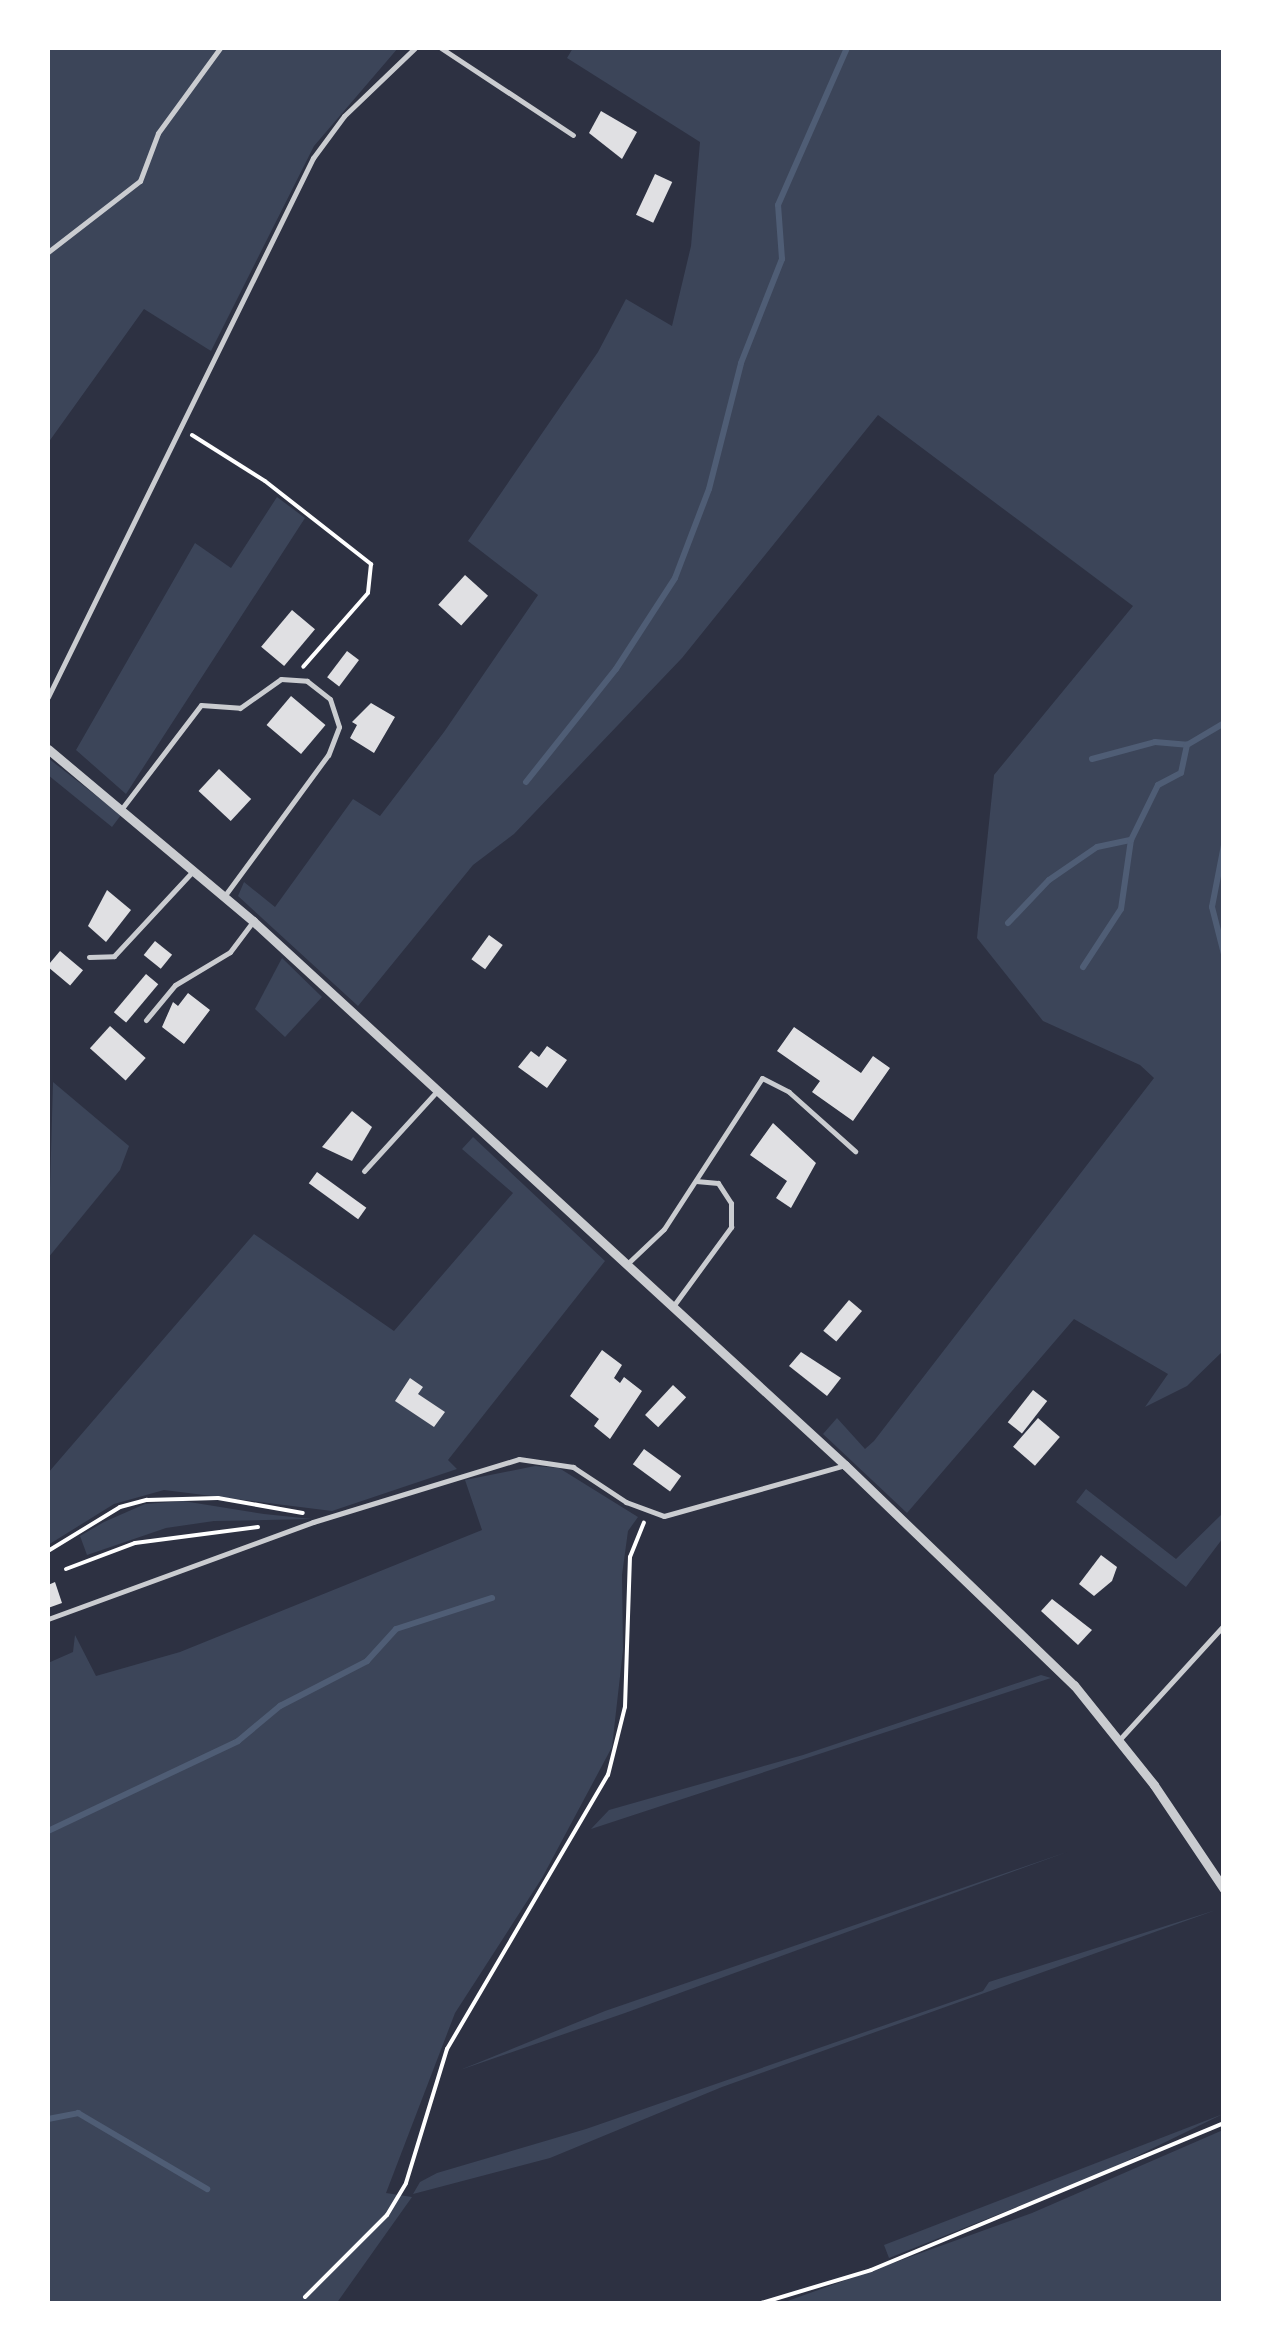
<!DOCTYPE html>
<html>
<head>
<meta charset="utf-8">
<style>
  body { margin:0 }
  #map { position:relative; width:1271px; height:2351px; overflow:hidden; background:#2d3142; font-family:Mulish,sans-serif }
  div>[style] { position:absolute }
  [style*='--x'] { left:calc(var(--x)*1px); top:calc(var(--y)*1px); width:calc(var(--w)*1px); rotate:calc(var(--a)*1deg) }
  .green>* { inset:0; background:#3c4559 }
  .stream>* { height:6px; margin:-3px; padding:0 3px; transform-origin:3px; border-radius:3px; background:#4f5d75 }
  .building>* { inset:0; background:#e0e0e3; transform-origin:0 0 }
  .path>* { height:4px; margin:-2px; padding:0 2px; transform-origin:2px; border-radius:2px; background:#fff }
  .service>* { height:5px; margin:-2.5px; padding:0 2.5px; transform-origin:2.5px; border-radius:2.5px; background:#caccd0 }
  .minor>* { height:9px; margin:-4.5px; padding:0 4.5px; transform-origin:4.5px; border-radius:4.5px; background:#caccd0 }
  span { translate:-50% -50%; white-space:nowrap; text-align:center; line-height:1.15; -webkit-text-stroke:8px #fff; paint-order:stroke }
  .frame { position:absolute; inset:0; border:50px solid #fff; pointer-events:none }
</style>
</head>
<body>
<div id="map">
  <div class="green">
    <div style="clip-path:polygon(48px 48px,398px 48px,314px 146px,211px 351px,144px 309px,48px 443px)"></div>
    <div style="clip-path:polygon(573px 48px,1223px 48px,1223px 1351px,1187px 1386px,1145px 1407px,1168px 1374px,1074px 1319px,907px 1513px,823px 1434px,837px 1418px,865px 1449px,874px 1441px,1154px 1078px,1140px 1065px,1043px 1021px,977px 938px,994px 775px,1133px 606px,878px 415px,682px 658px,514px 834px,473px 865px,358px 1006px,238px 896px,244px 882px,275px 907px,353px 799px,380px 816px,444px 732px,538px 595px,468px 541px,598px 352px,626px 299px,672px 326px,691px 246px,700px 142px,567px 58px)"></div>
    <div style="clip-path:polygon(277px 497px,305px 518px,126px 794px,76px 750px,195px 543px,231px 568px)"></div>
    <div style="clip-path:polygon(48px 758px,121px 815px,112px 827px,48px 775px)"></div>
    <div style="clip-path:polygon(282px 958px,322px 997px,285px 1037px,255px 1009px)"></div>
    <div style="clip-path:polygon(53px 1082px,129px 1146px,120px 1170px,48px 1258px)"></div>
    <div style="clip-path:polygon(473px 1137px,605px 1261px,448px 1460px,457px 1469px,332px 1511px,164px 1490px,114px 1504px,48px 1545px,48px 1473px,254px 1234px,394px 1331px,513px 1193px,462px 1149px)"></div>
    <div style="clip-path:polygon(535px 1466px,559px 1468px,638px 1517px,628px 1531px,622px 1575px,623px 1650px,612px 1747px,542px 1878px,455px 2013px,386px 2193px,412px 2197px,336px 2304px,48px 2304px,48px 1663px,73px 1652px,75px 1635px,96px 1676px,180px 1652px,482px 1530px,465px 1480px)"></div>
    <div style="clip-path:polygon(1086px 1489px,1176px 1559px,1223px 1513px,1223px 1538px,1186px 1587px,1076px 1502px)"></div>
    <div style="clip-path:polygon(183px 1501px,264px 1514px,312px 1519px,214px 1521px,166px 1528px,87px 1555px,80px 1536px,104px 1522px,145px 1504px)"></div>
    <div style="clip-path:polygon(1041px 1675px,1051px 1678px,591px 1829px,609px 1810px,803px 1755px)"></div>
    <div style="clip-path:polygon(1067px 1852px,625px 2013px,460px 2070px,605px 2011px)"></div>
    <div style="clip-path:polygon(1216px 1910px,722px 2087px,550px 2158px,413px 2194px,420px 2182px,437px 2173px,586px 2129px,983px 1991px,989px 1982px)"></div>
    <div style="clip-path:polygon(1223px 2114px,1102px 2173px,889px 2258px,884px 2245px)"></div>
    <div style="clip-path:polygon(1223px 2130px,1223px 2303px,782px 2303px,1032px 2213px)"></div>
  </div>
  <div class="stream">
    <div style="--x:1092;--y:759;--w:65;--a:-15.1"></div>
    <div style="--x:1155;--y:742;--w:32;--a:5"></div>
    <div style="--x:526;--y:782;--w:144;--a:-51.5"></div>
    <div style="--x:616;--y:669;--w:108;--a:-57"></div>
    <div style="--x:675;--y:578;--w:95;--a:-69.1"></div>
    <div style="--x:709;--y:489;--w:130;--a:-75.7"></div>
    <div style="--x:741;--y:363;--w:112;--a:-68.5"></div>
    <div style="--x:782;--y:259;--w:54;--a:-94.2"></div>
    <div style="--x:778;--y:205;--w:171;--a:-66.3"></div>
    <div style="--x:1224;--y:845;--w:63;--a:101"></div>
    <div style="--x:1212;--y:907;--w:49;--a:75.7"></div>
    <div style="--x:1008;--y:923;--w:59;--a:-46.4"></div>
    <div style="--x:1049;--y:880;--w:58;--a:-34.5"></div>
    <div style="--x:1097;--y:847;--w:35;--a:-12"></div>
    <div style="--x:1083;--y:967;--w:69;--a:-56.8"></div>
    <div style="--x:1121;--y:909;--w:70;--a:-81.8"></div>
    <div style="--x:1131;--y:840;--w:61;--a:-63.9"></div>
    <div style="--x:1158;--y:785;--w:26;--a:-28"></div>
    <div style="--x:1181;--y:773;--w:29;--a:-78"></div>
    <div style="--x:1187;--y:745;--w:43;--a:-30.7"></div>
    <div style="--x:48;--y:1831;--w:210;--a:-25.3"></div>
    <div style="--x:238;--y:1741;--w:55;--a:-39.8"></div>
    <div style="--x:280;--y:1706;--w:98;--a:-27.3"></div>
    <div style="--x:367;--y:1661;--w:43;--a:-47.8"></div>
    <div style="--x:396;--y:1629;--w:101;--a:-17.9"></div>
    <div style="--x:48;--y:2119;--w:31;--a:-11"></div>
    <div style="--x:78;--y:2113;--w:150;--a:30.5"></div>
  </div>
  <div class="building">
    <div style="clip-path:polygon(601px 111px,637px 132px,622px 159px,589px 133px)"></div>
    <div style="left:655px;top:174px;width:19px;height:45px;rotate:25deg"></div>
    <div style="left:465px;top:575px;width:31px;height:40px;rotate:42deg"></div>
    <div style="left:292px;top:610px;width:30px;height:48px;rotate:40deg"></div>
    <div style="left:347px;top:651px;width:15px;height:33px;rotate:37deg"></div>
    <div style="left:291px;top:696px;width:45px;height:38px;rotate:40deg"></div>
    <div style="clip-path:polygon(371px 703px,395px 717px,374px 753px,350px 738px,357px 725px,352px 722px)"></div>
    <div style="left:219px;top:769px;width:44px;height:30px;rotate:43deg"></div>
    <div style="clip-path:polygon(107px 890px,131px 910px,106px 942px,88px 926px)"></div>
    <div style="left:489px;top:935px;width:17px;height:30px;rotate:36deg"></div>
    <div style="left:155px;top:941px;width:22px;height:18px;rotate:39deg"></div>
    <div style="left:60px;top:951px;width:30px;height:20px;rotate:40deg"></div>
    <div style="left:146px;top:974px;width:16px;height:50px;rotate:40deg"></div>
    <div style="clip-path:polygon(188px 993px,210px 1010px,184px 1044px,162px 1027px,173px 1002px,178px 1006px)"></div>
    <div style="left:110px;top:1026px;width:48px;height:30px;rotate:42deg"></div>
    <div style="clip-path:polygon(794px 1027px,861px 1073px,873px 1056px,890px 1068px,853px 1121px,812px 1092px,820px 1081px,777px 1051px)"></div>
    <div style="clip-path:polygon(547px 1046px,567px 1060px,547px 1088px,518px 1067px,531px 1051px,539px 1057px)"></div>
    <div style="clip-path:polygon(352px 1111px,372px 1127px,352px 1161px,322px 1147px)"></div>
    <div style="clip-path:polygon(773px 1123px,816px 1163px,791px 1208px,776px 1198px,787px 1181px,750px 1155px)"></div>
    <div style="left:317px;top:1172px;width:61px;height:14px;rotate:36deg"></div>
    <div style="left:849px;top:1300px;width:17px;height:40px;rotate:40deg"></div>
    <div style="clip-path:polygon(602px 1350px,622px 1365px,614px 1378px,620px 1383px,624px 1377px,642px 1391px,610px 1439px,594px 1426px,599px 1419px,570px 1396px)"></div>
    <div style="clip-path:polygon(801px 1352px,841px 1378px,827px 1396px,789px 1366px)"></div>
    <div style="clip-path:polygon(410px 1378px,423px 1387px,418px 1394px,445px 1412px,434px 1427px,395px 1401px)"></div>
    <div style="left:673px;top:1385px;width:18px;height:41px;rotate:43deg"></div>
    <div style="left:1033px;top:1390px;width:18px;height:41px;rotate:38deg"></div>
    <div style="left:1038px;top:1418px;width:29px;height:38px;rotate:41deg"></div>
    <div style="left:644px;top:1449px;width:46px;height:19px;rotate:36deg"></div>
    <div style="clip-path:polygon(1101px 1555px,1117px 1567px,1112px 1581px,1094px 1596px,1079px 1584px)"></div>
    <div style="clip-path:polygon(55px 1582px,62px 1603px,48px 1608px,48px 1585px)"></div>
    <div style="clip-path:polygon(1052px 1599px,1092px 1630px,1078px 1645px,1041px 1611px)"></div>
  </div>
  <div class="path">
    <div style="--x:192;--y:435;--w:86;--a:32.2"></div>
    <div style="--x:265;--y:481;--w:135;--a:38.1"></div>
    <div style="--x:371;--y:564;--w:29;--a:96"></div>
    <div style="--x:368;--y:593;--w:98;--a:131.3"></div>
    <div style="--x:48;--y:1551;--w:84;--a:-31.4"></div>
    <div style="--x:120;--y:1507;--w:28;--a:-15"></div>
    <div style="--x:147;--y:1500;--w:71;--a:-1.6"></div>
    <div style="--x:218;--y:1498;--w:86;--a:10"></div>
    <div style="--x:66;--y:1569;--w:74;--a:-20.6"></div>
    <div style="--x:135;--y:1543;--w:124;--a:-7.4"></div>
    <div style="--x:305;--y:2297;--w:116;--a:-45"></div>
    <div style="--x:387;--y:2215;--w:37;--a:-59"></div>
    <div style="--x:406;--y:2183;--w:140;--a:-73"></div>
    <div style="--x:447;--y:2049;--w:318;--a:-59.6"></div>
    <div style="--x:608;--y:1775;--w:70;--a:-76"></div>
    <div style="--x:625;--y:1707;--w:150;--a:-88.1"></div>
    <div style="--x:630;--y:1557;--w:37;--a:-68"></div>
    <div style="--x:758;--y:2304;--w:118;--a:-16.7"></div>
    <div style="--x:871;--y:2270;--w:382;--a:-22.6"></div>
  </div>
  <div class="service">
    <div style="--x:441;--y:48;--w:158;--a:33.4"></div>
    <div style="--x:48;--y:252;--w:116;--a:-37.7"></div>
    <div style="--x:140;--y:181;--w:51;--a:-69.4"></div>
    <div style="--x:158;--y:133;--w:105;--a:-53.9"></div>
    <div style="--x:48;--y:697;--w:601;--a:-63.82"></div>
    <div style="--x:313;--y:158;--w:52;--a:-53.6"></div>
    <div style="--x:344;--y:116;--w:98;--a:-43.8"></div>
    <div style="--x:123;--y:807;--w:128;--a:-52.6"></div>
    <div style="--x:201;--y:705;--w:39;--a:4"></div>
    <div style="--x:240;--y:708;--w:50;--a:-35.3"></div>
    <div style="--x:281;--y:679;--w:26;--a:4"></div>
    <div style="--x:307;--y:681;--w:29;--a:38"></div>
    <div style="--x:330;--y:699;--w:29;--a:72"></div>
    <div style="--x:339;--y:727;--w:30;--a:111"></div>
    <div style="--x:328;--y:755;--w:174;--a:126.3"></div>
    <div style="--x:89;--y:957;--w:25;--a:-2"></div>
    <div style="--x:114;--y:956;--w:115;--a:-47.1"></div>
    <div style="--x:146;--y:1020;--w:45;--a:-50.4"></div>
    <div style="--x:175;--y:985;--w:64;--a:-31"></div>
    <div style="--x:230;--y:952;--w:39;--a:-53"></div>
    <div style="--x:364;--y:1171;--w:108;--a:-47.6"></div>
    <div style="--x:626;--y:1265;--w:52;--a:-43.5"></div>
    <div style="--x:664;--y:1229;--w:180;--a:-57"></div>
    <div style="--x:762;--y:1078;--w:30;--a:27"></div>
    <div style="--x:789;--y:1092;--w:89;--a:41.8"></div>
    <div style="--x:674;--y:1305;--w:97;--a:-53.8"></div>
    <div style="--x:731;--y:1227;--w:24;--a:-90"></div>
    <div style="--x:731;--y:1203;--w:24;--a:-123"></div>
    <div style="--x:718;--y:1183;--w:22;--a:-175"></div>
    <div style="--x:48;--y:1619;--w:282;--a:-20.1"></div>
    <div style="--x:313;--y:1522;--w:215;--a:-17"></div>
    <div style="--x:519;--y:1459;--w:55;--a:8.4"></div>
    <div style="--x:573;--y:1467;--w:64;--a:33.4"></div>
    <div style="--x:626;--y:1502;--w:40;--a:20.2"></div>
    <div style="--x:664;--y:1516;--w:188;--a:-15.7"></div>
    <div style="--x:1120;--y:1739;--w:154;--a:-47.6"></div>
  </div>
  <div class="minor">
    <div style="--x:48;--y:749;--w:268;--a:40"></div>
    <div style="--x:253;--y:921;--w:804;--a:42.58"></div>
    <div style="--x:845;--y:1465;--w:318;--a:43.9"></div>
    <div style="--x:1074;--y:1685;--w:128;--a:51.3"></div>
    <div style="--x:1154;--y:1785;--w:125;--a:56.1"></div>
  </div>
  <div class="frame"></div>
</div>
</body>
</html>
